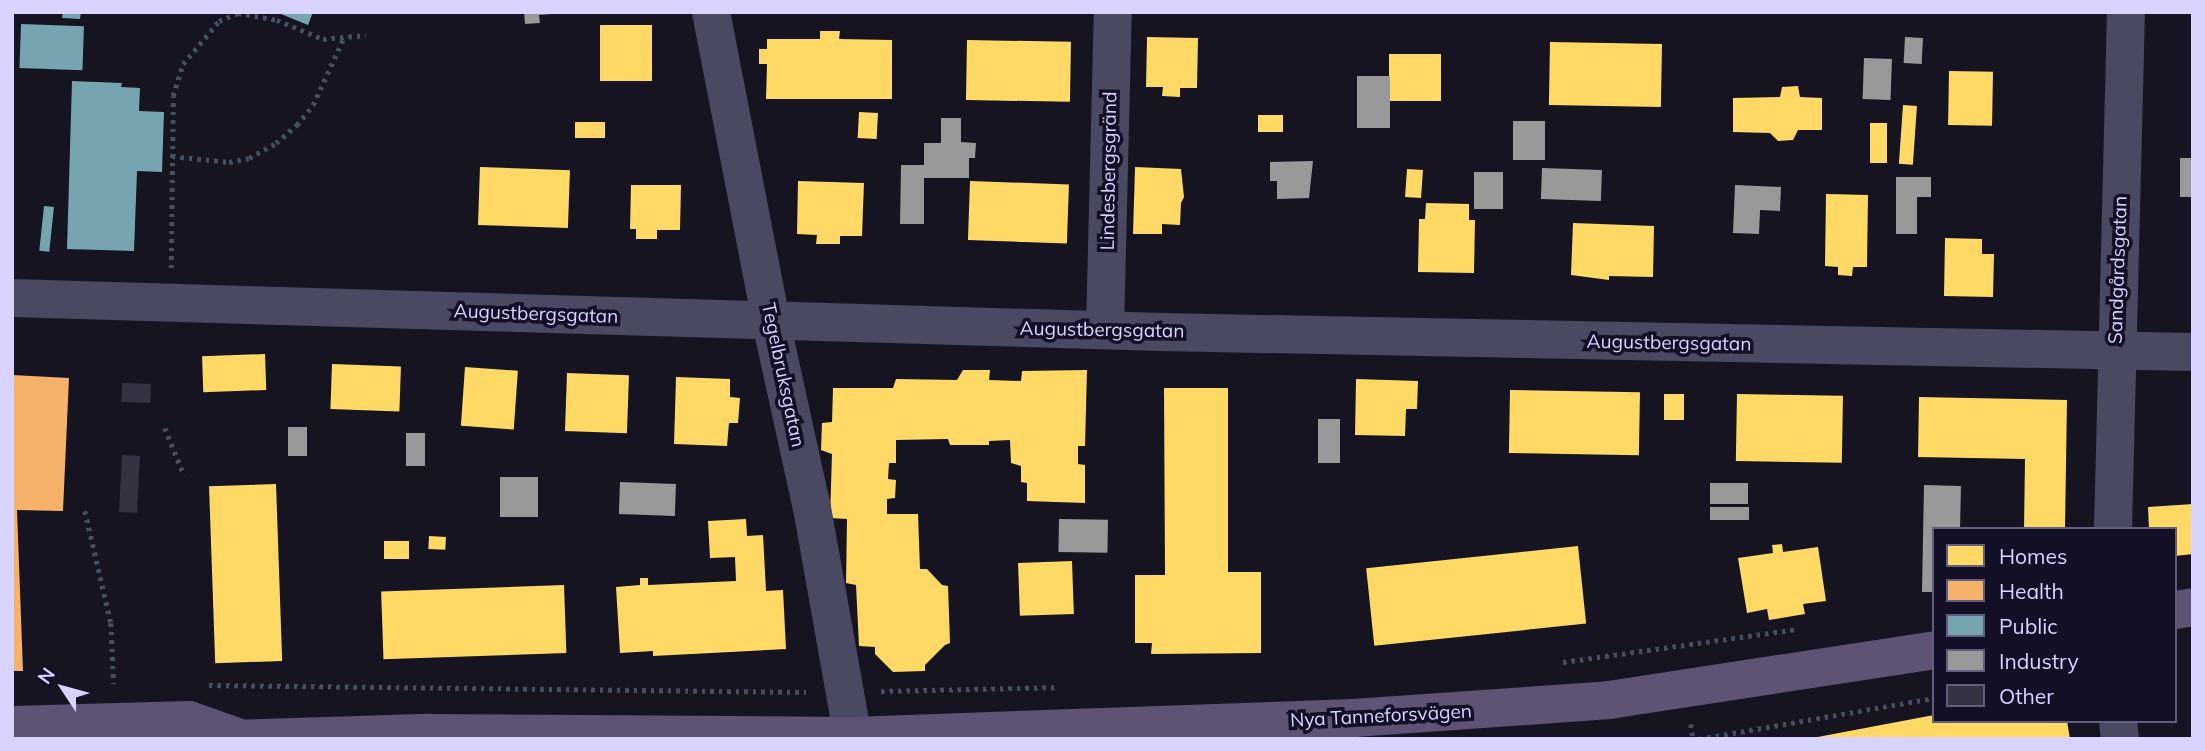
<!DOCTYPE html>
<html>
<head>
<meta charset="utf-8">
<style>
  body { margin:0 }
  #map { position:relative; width:2205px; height:751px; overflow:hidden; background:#161421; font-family:Mulish,sans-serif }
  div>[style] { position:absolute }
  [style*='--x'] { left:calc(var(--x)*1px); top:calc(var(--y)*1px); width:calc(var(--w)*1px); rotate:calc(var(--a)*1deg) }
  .homes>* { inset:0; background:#ffd966; transform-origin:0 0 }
  .health>* { inset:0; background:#f6b26b }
  .public>* { inset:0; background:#76a5af; transform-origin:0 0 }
  .industry>* { inset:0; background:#999; transform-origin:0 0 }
  .building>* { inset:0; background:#343243; transform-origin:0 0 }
  .path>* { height:4.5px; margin-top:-2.25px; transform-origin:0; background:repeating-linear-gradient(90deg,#44505f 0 3.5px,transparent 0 8.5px) }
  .minor>* { height:38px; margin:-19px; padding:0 19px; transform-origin:19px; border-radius:19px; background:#4a4962 }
  .major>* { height:38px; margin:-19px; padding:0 19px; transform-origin:19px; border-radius:19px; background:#5e5373 }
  span { translate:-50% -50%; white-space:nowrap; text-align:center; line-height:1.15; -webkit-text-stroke:7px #130f26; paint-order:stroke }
  .street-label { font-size:19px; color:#d9d4ff }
  .frame { position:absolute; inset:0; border:14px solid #d9d4ff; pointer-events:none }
  .legend { position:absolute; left:1932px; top:527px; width:245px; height:196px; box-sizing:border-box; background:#130f26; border:2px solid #625e7d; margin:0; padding:9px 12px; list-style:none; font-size:21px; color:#d9d4ff }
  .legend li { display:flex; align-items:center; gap:14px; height:35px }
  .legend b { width:35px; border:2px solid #625e7d }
  .north { position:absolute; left:28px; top:653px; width:70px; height:70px; -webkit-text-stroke:5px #130f26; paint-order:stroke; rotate:306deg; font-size:19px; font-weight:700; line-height:28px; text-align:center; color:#d9d4ff }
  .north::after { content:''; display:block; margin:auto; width:24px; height:32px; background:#d9d4ff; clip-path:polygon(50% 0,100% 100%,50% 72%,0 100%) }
</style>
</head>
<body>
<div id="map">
  <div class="homes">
    <div style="left:600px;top:25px;width:52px;height:56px"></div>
    <div style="clip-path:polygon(820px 31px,840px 31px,839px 39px,892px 40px,892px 99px,766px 99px,767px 64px,759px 64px,759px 49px,767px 49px,767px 39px,820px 39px)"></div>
    <div style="clip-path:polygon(1147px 37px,1198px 38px,1197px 88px,1180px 88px,1180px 97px,1162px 96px,1163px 87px,1146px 87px)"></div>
    <div style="left:967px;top:40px;width:104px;height:60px;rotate:1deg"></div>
    <div style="left:1550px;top:42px;width:112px;height:63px;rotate:1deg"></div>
    <div style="left:1389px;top:54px;width:52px;height:47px"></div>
    <div style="left:1949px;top:71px;width:44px;height:54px;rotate:1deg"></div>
    <div style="clip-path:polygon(1798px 86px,1800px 97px,1822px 98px,1822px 130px,1798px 130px,1793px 140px,1778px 141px,1770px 133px,1733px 132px,1733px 98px,1780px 97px,1782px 87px)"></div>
    <div style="left:1903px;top:105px;width:14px;height:59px;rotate:4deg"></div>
    <div style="left:859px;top:112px;width:19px;height:26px;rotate:3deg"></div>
    <div style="left:1258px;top:115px;width:25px;height:17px"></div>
    <div style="left:575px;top:122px;width:30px;height:16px"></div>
    <div style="left:1870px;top:123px;width:17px;height:40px"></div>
    <div style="left:480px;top:167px;width:90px;height:58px;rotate:2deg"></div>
    <div style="clip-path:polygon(1135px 167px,1181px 169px,1184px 197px,1181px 203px,1180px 225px,1162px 224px,1162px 234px,1133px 234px)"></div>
    <div style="left:1407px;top:169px;width:16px;height:28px;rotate:4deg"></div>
    <div style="clip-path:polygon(798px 181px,864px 183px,862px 236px,840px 236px,840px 244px,816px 244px,817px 235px,797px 234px)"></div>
    <div style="left:970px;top:181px;width:99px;height:59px;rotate:2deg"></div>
    <div style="clip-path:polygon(631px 185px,681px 185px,680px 230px,657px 230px,657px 239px,636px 239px,636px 229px,630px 229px)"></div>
    <div style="clip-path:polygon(1826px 194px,1868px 195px,1867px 267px,1853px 267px,1852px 276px,1838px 275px,1838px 267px,1825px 266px)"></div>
    <div style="clip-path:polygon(1426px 203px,1469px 204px,1469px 220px,1475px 220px,1474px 273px,1418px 272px,1419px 219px,1425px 219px)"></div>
    <div style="clip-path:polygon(1573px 223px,1654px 226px,1653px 277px,1609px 276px,1609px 280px,1571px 275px)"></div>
    <div style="clip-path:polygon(1945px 238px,1982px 239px,1982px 254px,1994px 254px,1993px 297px,1944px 296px)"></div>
    <div style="left:265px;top:354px;width:36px;height:63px;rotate:88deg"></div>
    <div style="left:332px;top:364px;width:69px;height:45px;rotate:2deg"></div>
    <div style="left:465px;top:367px;width:53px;height:59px;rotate:4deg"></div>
    <div style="clip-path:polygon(963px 370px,990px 370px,989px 380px,1021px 381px,1022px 371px,1087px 370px,1085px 446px,1078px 446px,1078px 464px,1085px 465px,1085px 503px,1027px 501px,1027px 483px,1021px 482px,1021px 466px,1011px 463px,1010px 440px,989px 441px,989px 445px,950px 445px,948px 439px,896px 440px,896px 463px,889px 463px,888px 479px,896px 480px,895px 498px,887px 499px,887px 514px,918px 514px,920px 569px,927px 569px,942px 585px,948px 586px,950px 643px,945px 645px,925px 665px,925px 671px,893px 672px,875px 654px,875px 647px,859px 646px,856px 585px,846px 583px,847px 519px,830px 518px,832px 454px,821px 450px,822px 423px,832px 422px,833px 388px,893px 388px,896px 379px,957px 380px)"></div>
    <div style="left:567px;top:373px;width:62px;height:58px;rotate:2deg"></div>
    <div style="clip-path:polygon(676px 377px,730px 379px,730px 397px,740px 398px,738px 423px,729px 423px,727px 446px,674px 444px)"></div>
    <div style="clip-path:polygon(1356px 379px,1418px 381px,1417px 409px,1406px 409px,1405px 436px,1355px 435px)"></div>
    <div style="clip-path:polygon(1164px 388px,1228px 388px,1228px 572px,1261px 572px,1261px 653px,1151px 654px,1152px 643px,1135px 643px,1135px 575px,1165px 575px)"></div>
    <div style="left:1510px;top:390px;width:130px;height:63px;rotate:1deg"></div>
    <div style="left:1664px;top:394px;width:20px;height:26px"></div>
    <div style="left:1737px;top:394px;width:106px;height:67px;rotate:1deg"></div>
    <div style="clip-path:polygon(1919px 397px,2067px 400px,2065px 529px,2024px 529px,2025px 459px,1918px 457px)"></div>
    <div style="left:276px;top:484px;width:177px;height:67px;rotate:88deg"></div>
    <div style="clip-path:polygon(2193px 504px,2193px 554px,2175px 556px,2175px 529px,2149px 529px,2148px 507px)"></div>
    <div style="clip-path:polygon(746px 519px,747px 536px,763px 535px,766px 591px,783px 590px,786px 649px,653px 656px,653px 651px,620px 653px,616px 587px,640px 585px,640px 578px,648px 578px,648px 585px,736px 581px,735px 557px,710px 558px,708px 521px)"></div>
    <div style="left:429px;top:536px;width:17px;height:13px;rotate:3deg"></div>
    <div style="left:384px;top:541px;width:25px;height:18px"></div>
    <div style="clip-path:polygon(1782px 544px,1783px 552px,1818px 547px,1826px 601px,1803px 604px,1805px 614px,1769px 620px,1767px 609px,1747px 613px,1738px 558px,1773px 553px,1772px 545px)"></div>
    <div style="left:1578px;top:546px;width:78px;height:213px;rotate:84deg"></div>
    <div style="left:1072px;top:561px;width:53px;height:54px;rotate:88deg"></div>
    <div style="left:564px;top:585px;width:68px;height:183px;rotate:88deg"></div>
    <div style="clip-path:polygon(1934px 715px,1934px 721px,2067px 721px,2070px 739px,1807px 739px)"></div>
  </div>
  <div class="health">
    <div style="clip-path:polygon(12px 375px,69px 378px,63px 511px,17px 510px,23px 671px,12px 671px)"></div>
  </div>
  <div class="public">
    <div style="clip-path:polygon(63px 12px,81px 12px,80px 19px,62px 18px)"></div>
    <div style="clip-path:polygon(276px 12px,313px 12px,308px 25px)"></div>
    <div style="left:21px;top:24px;width:63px;height:44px;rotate:2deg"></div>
    <div style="clip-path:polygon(72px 81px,122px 83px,121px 87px,140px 88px,139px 111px,164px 112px,162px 172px,137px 171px,134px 251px,67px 249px)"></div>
    <div style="left:44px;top:206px;width:10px;height:45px;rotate:6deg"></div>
  </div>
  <div class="industry">
    <div style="clip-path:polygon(524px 12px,552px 12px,552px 14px,539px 15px,540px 23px,525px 24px)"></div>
    <div style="left:1905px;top:37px;width:18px;height:26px;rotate:3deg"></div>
    <div style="left:1864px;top:58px;width:28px;height:41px;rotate:2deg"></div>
    <div style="left:1357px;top:76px;width:33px;height:52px"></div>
    <div style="clip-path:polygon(941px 118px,961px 118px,961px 142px,976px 143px,975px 158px,969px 158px,969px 178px,924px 178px,924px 224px,900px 224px,901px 165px,924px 165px,924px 143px,941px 143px)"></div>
    <div style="left:1513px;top:121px;width:32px;height:39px"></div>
    <div style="left:2180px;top:158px;width:13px;height:39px"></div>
    <div style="clip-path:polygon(1313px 161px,1309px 198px,1277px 199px,1277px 181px,1270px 181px,1270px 162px)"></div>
    <div style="left:1542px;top:168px;width:60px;height:31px;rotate:2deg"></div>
    <div style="left:1503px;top:172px;width:37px;height:29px;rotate:90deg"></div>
    <div style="clip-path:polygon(1896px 177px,1931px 177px,1931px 197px,1917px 197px,1917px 234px,1896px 234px)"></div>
    <div style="clip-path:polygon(1735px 185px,1781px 187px,1780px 211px,1760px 210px,1759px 234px,1733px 233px)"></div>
    <div style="left:1318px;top:419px;width:22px;height:44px"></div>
    <div style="left:288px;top:427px;width:19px;height:29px"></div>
    <div style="left:406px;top:433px;width:19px;height:33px"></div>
    <div style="left:500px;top:477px;width:38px;height:40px"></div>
    <div style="left:620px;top:482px;width:56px;height:32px;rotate:2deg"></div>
    <div style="left:1710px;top:483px;width:38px;height:21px"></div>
    <div style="clip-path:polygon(1924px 485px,1961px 486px,1960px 529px,1934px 529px,1934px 592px,1922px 592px)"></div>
    <div style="left:1710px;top:507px;width:39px;height:13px"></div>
    <div style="left:1059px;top:519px;width:49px;height:33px;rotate:1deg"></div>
  </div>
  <div class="building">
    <div style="left:122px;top:383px;width:29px;height:19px;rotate:2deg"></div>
    <div style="left:122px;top:455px;width:18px;height:57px;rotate:3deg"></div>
  </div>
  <div class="path">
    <div style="--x:172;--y:156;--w:57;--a:6"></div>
    <div style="--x:229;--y:162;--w:20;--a:-11"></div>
    <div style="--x:249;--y:158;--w:31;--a:-29"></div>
    <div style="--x:276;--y:143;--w:28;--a:-41"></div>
    <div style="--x:297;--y:125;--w:26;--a:-51"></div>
    <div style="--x:313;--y:105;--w:75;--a:-65.5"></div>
    <div style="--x:171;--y:268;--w:172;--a:-89.3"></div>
    <div style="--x:173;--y:96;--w:34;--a:-73"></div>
    <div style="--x:183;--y:64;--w:56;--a:-50.1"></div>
    <div style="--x:219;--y:21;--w:21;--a:-23"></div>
    <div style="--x:238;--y:13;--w:40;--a:10"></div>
    <div style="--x:277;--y:20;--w:50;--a:22.4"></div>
    <div style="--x:323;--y:39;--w:43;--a:-5.3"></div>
    <div style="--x:165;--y:428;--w:51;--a:68"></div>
    <div style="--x:85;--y:511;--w:115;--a:76.9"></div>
    <div style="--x:111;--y:623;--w:61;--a:87.2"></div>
    <div style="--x:1563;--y:662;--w:236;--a:-8"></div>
    <div style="--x:209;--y:685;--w:597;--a:0.67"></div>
    <div style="--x:881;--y:691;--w:177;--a:-1.3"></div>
    <div style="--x:1691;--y:724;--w:15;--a:82"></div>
    <div style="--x:1699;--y:739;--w:239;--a:-9.9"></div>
  </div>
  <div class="minor">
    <div style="--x:711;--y:12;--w:316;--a:79"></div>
    <div style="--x:771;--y:322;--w:190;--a:77.6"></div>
    <div style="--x:812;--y:508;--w:235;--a:79.9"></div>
    <div style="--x:12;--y:298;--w:1151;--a:1.69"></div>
    <div style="--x:1162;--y:332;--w:1031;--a:1.11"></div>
    <div style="--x:1105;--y:330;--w:318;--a:-88.6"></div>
    <div style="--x:2113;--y:529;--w:517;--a:-88.56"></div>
    <div style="--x:2118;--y:721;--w:18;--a:84"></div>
  </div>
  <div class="major">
    <div style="--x:2175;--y:610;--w:18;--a:-9"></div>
    <div style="--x:12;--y:725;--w:177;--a:-1.6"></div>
    <div style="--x:189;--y:720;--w:51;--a:19.5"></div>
    <div style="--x:233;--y:739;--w:196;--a:-1.8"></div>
    <div style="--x:429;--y:733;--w:424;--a:0.4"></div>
    <div style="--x:853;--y:736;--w:501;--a:-2.06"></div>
    <div style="--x:1354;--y:718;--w:256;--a:-4"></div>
    <div style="--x:1609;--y:700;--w:329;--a:-8.7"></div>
  </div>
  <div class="street-label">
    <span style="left:1109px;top:171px;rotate:-89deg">Lindesbergsgränd</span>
    <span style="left:2118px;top:270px;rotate:-88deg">Sandgårdsgatan</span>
    <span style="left:536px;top:314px;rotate:2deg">Augustbergsgatan</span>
    <span style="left:1102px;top:330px;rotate:1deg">Augustbergsgatan</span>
    <span style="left:1669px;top:343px;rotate:1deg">Augustbergsgatan</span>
    <span style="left:783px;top:375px;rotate:78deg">Tegelbruksgatan</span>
    <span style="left:1381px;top:716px;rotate:-3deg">Nya Tanneforsvägen</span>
  </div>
  <div class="frame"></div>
  <ul class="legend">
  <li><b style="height:19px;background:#ffd966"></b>Homes</li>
  <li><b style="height:19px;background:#f6b26b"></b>Health</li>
  <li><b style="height:19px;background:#76a5af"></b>Public</li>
  <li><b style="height:19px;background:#999"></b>Industry</li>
  <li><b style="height:19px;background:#343243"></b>Other</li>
  </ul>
  <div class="north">N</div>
</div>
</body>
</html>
